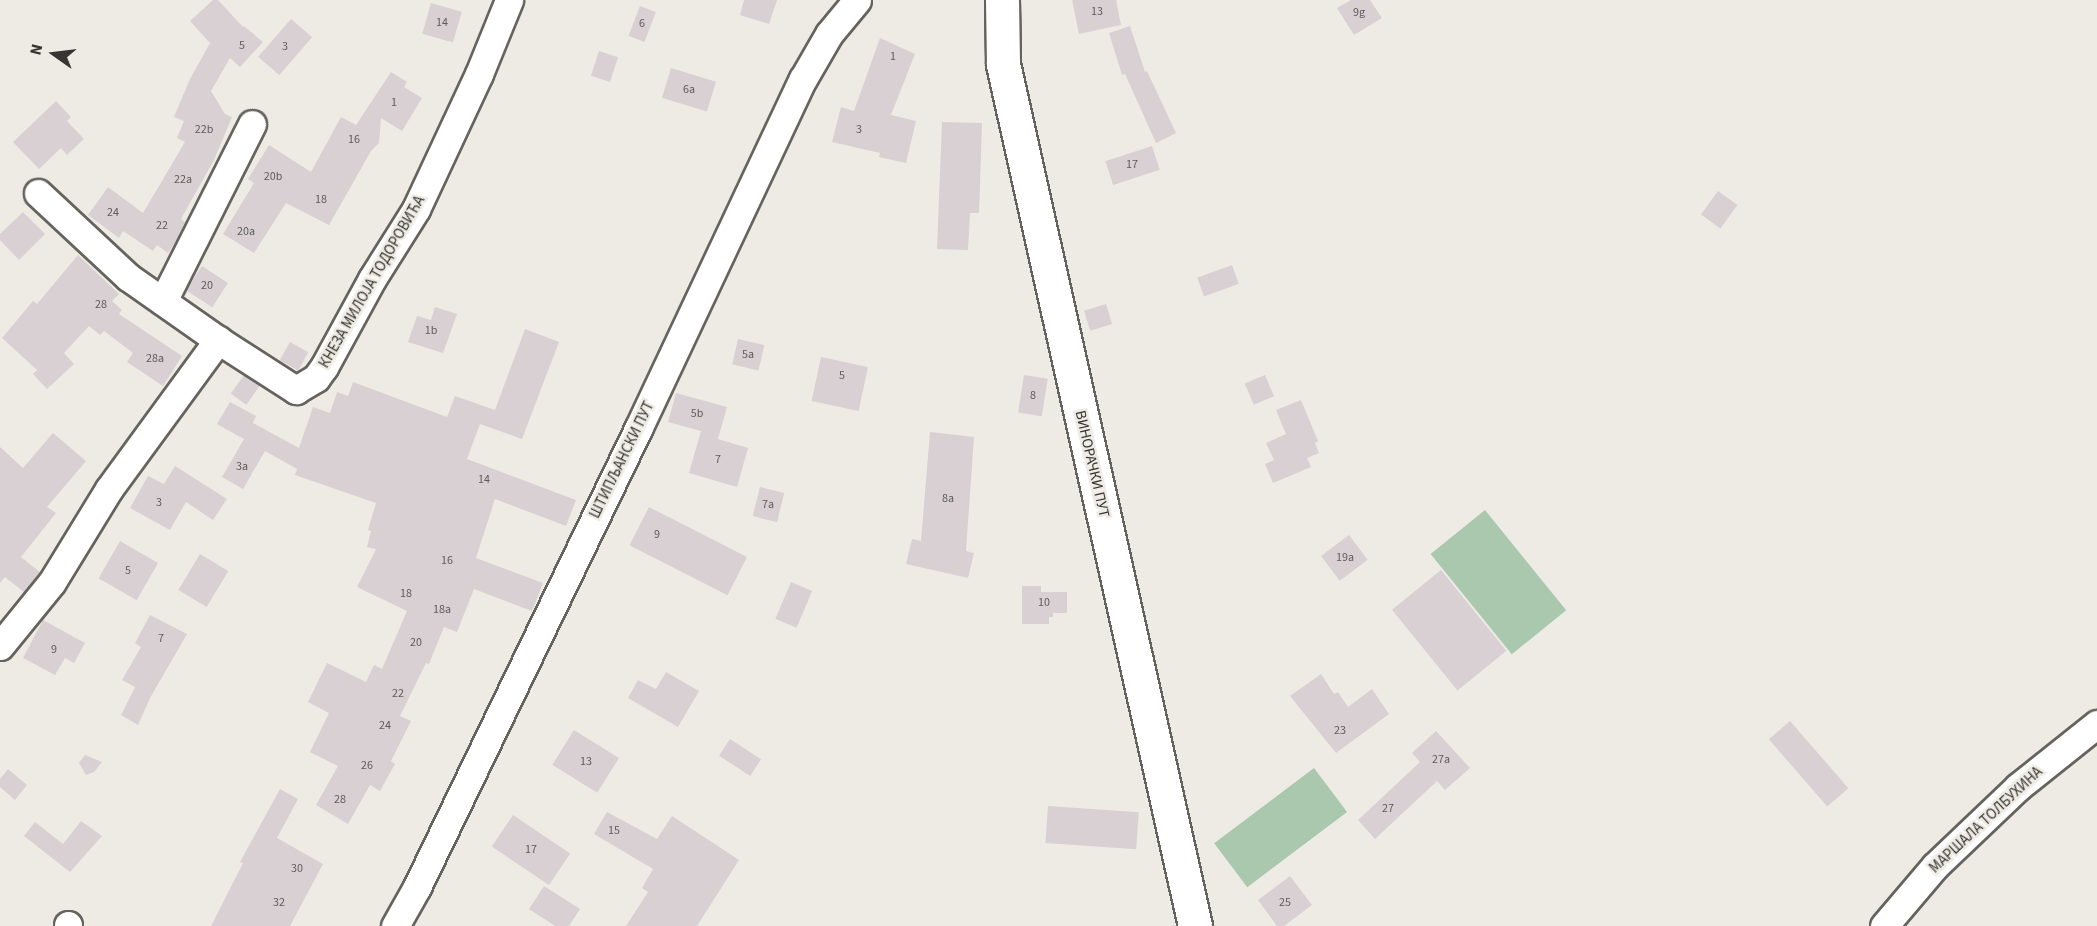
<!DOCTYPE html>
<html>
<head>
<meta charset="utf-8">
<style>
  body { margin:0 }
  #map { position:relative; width:2097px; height:926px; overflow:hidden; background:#eeebe4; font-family:"Source Sans 3",sans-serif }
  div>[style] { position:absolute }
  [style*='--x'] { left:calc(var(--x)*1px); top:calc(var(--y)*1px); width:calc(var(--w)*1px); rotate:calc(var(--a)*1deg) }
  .green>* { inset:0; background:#aac8ad; transform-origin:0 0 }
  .building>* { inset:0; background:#d8d0d3; transform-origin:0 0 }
  .roads { filter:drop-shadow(2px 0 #65635d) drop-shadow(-2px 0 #65635d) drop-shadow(0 2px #65635d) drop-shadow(0 -2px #65635d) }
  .street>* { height:27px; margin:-13.5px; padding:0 13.5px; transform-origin:13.5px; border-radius:13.5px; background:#fff }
  .secondary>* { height:33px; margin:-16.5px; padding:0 16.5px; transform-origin:16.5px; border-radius:16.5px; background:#fff }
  span { translate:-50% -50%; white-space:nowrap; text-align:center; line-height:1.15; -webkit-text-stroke:5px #eeebe4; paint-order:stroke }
  .number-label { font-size:12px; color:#5e5c5a }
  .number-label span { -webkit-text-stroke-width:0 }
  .street-label { font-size:15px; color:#363532 }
  .north { position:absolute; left:24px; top:24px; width:60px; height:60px; -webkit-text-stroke:4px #eeebe4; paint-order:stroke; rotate:284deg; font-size:16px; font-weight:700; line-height:24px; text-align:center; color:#363532 }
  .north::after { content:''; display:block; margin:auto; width:21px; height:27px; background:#363532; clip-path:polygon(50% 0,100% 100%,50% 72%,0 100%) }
</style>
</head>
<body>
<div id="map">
  <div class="green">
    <div style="left:1485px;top:510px;width:129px;height:70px;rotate:51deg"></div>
    <div style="left:1314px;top:768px;width:55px;height:125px;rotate:53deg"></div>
  </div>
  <div class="building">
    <div style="clip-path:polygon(213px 0,218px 0,243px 27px,244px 26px,263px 42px,240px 67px,230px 58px,211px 91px,225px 114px,232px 117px,214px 160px,181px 219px,185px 222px,176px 241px,168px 253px,157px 245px,153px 251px,123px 231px,119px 238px,88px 215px,108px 187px,143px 213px,185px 142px,177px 138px,184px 121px,174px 117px,190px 79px,210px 43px,190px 21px)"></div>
    <div style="clip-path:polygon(744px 0,777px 0,769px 24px,740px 15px)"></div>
    <div style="clip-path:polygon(1072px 0,1116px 0,1121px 25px,1079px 34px)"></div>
    <div style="clip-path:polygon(1351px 0,1370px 0,1382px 18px,1354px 35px,1337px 8px)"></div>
    <div style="left:431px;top:3px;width:32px;height:32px;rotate:16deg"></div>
    <div style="left:640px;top:6px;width:17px;height:32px;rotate:21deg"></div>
    <div style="left:291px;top:19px;width:28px;height:50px;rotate:41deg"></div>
    <div style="clip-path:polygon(1130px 26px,1145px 72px,1147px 71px,1176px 133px,1156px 143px,1125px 74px,1122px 75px,1109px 33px)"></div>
    <div style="clip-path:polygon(880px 38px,915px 54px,891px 115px,916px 121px,906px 163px,879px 157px,880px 153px,832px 142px,841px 107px,854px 111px)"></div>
    <div style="left:599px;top:51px;width:20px;height:26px;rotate:18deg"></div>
    <div style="left:671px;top:68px;width:47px;height:31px;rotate:17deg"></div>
    <div style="clip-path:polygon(391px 72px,407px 82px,404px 87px,422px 98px,402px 131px,381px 118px,379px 143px,371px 151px,329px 225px,286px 203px,254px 253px,223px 234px,254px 183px,248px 179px,269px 145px,311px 172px,341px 117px,356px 125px)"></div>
    <div style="clip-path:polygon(56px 101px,71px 117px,67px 121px,84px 139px,67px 155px,61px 148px,39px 169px,13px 142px)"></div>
    <div style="clip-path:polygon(942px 122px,982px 123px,979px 213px,970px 213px,968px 250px,937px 249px)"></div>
    <div style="left:1152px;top:146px;width:25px;height:49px;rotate:72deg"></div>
    <div style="left:1718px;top:191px;width:24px;height:29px;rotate:36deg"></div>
    <div style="clip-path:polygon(23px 212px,45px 234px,19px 260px,0 240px,0 234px)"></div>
    <div style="clip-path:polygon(78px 255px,119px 294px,112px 301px,122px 310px,119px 314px,182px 356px,163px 386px,127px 362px,133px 353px,104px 331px,100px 335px,89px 326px,64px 353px,74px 364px,47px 389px,33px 374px,37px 370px,2px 338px,33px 301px,37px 304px)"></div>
    <div style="left:1232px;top:265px;width:20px;height:37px;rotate:70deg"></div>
    <div style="left:202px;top:266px;width:31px;height:29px;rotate:33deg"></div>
    <div style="left:1106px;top:304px;width:21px;height:23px;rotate:73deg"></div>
    <div style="clip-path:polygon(435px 307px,457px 314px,443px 353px,408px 342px,417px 316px,431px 320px)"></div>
    <div style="clip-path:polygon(525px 329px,559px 342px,522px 439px,480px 424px,467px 459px,576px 500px,566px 526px,495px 499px,476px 558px,543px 583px,532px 611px,474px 589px,457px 632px,444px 627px,429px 664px,426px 663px,400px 716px,411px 721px,391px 761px,395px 764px,380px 791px,370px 785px,348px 824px,316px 805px,338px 766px,310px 752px,329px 713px,308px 702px,327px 663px,366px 682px,374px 665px,382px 669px,407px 611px,357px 587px,376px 549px,367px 547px,371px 531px,368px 530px,376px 503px,295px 475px,297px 469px,265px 451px,243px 489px,222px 477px,244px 439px,217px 424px,230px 402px,256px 416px,253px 423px,299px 448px,313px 407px,330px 413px,337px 392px,348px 396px,353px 382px,447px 417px,455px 396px,495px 410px)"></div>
    <div style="left:738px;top:339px;width:27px;height:26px;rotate:13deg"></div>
    <div style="left:290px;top:342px;width:21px;height:21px;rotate:29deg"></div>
    <div style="left:821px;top:357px;width:48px;height:45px;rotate:12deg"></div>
    <div style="left:244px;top:375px;width:19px;height:23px;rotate:35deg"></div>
    <div style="left:1024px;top:375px;width:24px;height:38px;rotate:9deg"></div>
    <div style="left:1265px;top:375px;width:23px;height:22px;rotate:67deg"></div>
    <div style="clip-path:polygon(676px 393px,727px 407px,718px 439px,748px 448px,737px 487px,689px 473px,701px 431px,668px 422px)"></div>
    <div style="clip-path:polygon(1301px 400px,1318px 441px,1315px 443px,1319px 453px,1307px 458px,1311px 467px,1273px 483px,1265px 464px,1274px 460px,1266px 443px,1286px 434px,1276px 410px)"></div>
    <div style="clip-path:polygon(930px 432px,974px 437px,966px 551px,974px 553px,968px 578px,906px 564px,912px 539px,921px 541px)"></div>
    <div style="clip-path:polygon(53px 433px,86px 461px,47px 507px,56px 513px,21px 557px,40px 572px,24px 592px,5px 577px,0 583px,0 447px,23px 468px)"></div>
    <div style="clip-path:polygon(175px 466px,227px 499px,213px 520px,186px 502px,170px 530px,130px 508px,148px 476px,164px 484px)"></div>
    <div style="left:760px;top:487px;width:25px;height:30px;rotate:14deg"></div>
    <div style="left:649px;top:507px;width:110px;height:43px;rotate:27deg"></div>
    <div style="left:1349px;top:535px;width:31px;height:35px;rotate:53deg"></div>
    <div style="left:120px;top:541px;width:44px;height:43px;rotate:30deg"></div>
    <div style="left:200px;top:554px;width:33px;height:42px;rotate:31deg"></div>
    <div style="left:1441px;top:570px;width:104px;height:63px;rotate:51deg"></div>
    <div style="left:791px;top:582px;width:23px;height:40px;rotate:23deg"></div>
    <div style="clip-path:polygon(1022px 586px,1041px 586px,1041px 592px,1067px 592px,1067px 613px,1053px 613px,1053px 617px,1049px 617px,1049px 624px,1022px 624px)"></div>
    <div style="clip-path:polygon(150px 615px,187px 634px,150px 698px,138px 725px,121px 715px,135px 687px,122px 680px,141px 647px,135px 643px)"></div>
    <div style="clip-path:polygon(43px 620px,85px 643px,74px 663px,65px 658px,55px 675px,23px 658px)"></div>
    <div style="clip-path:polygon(666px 672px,699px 691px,678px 727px,628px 698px,638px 680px,656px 689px)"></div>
    <div style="clip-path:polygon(1321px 674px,1334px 694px,1338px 692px,1348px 707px,1372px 689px,1389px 714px,1336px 753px,1290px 696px)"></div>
    <div style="left:1790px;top:721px;width:89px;height:28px;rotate:49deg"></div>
    <div style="left:574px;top:730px;width:53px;height:41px;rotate:32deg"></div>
    <div style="clip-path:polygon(1436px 731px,1470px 768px,1445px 790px,1437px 781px,1375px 839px,1358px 820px,1420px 762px,1412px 753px)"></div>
    <div style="left:730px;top:739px;width:37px;height:20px;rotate:33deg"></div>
    <div style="clip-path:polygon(85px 755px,102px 762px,94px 772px,86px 775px,79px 763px)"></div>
    <div style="clip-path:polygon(8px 769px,27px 785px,15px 800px,0 787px,0 779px)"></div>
    <div style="clip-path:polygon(280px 789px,298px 799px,277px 838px,323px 864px,290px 926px,211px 926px,243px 863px,240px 862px)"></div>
    <div style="left:1048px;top:806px;width:91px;height:37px;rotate:4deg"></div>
    <div style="clip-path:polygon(607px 812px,657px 839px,672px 816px,739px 860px,697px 926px,626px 926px,648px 892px,642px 888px,653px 869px,594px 834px)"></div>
    <div style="left:513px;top:815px;width:69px;height:38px;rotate:34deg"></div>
    <div style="clip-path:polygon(81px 821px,102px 836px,70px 872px,24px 836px,35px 822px,63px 844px)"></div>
    <div style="clip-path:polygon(1290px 876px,1312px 905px,1284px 926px,1277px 926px,1258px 900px)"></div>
    <div style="clip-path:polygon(544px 886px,580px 909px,569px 926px,555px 926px,529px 909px)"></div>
  </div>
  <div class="roads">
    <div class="street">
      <div style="--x:38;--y:193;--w:123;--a:43"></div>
      <div style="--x:128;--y:277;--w:110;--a:35"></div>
      <div style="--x:218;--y:340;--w:93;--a:32.7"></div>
      <div style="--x:296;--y:390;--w:23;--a:-31"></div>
      <div style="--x:316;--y:378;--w:14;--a:-54"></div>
      <div style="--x:324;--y:367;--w:100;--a:-61.4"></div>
      <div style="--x:372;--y:279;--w:83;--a:-57.8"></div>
      <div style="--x:416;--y:209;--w:149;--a:-65"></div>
      <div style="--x:479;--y:74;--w:80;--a:-67.9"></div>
      <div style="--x:163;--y:301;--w:198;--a:-63.3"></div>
      <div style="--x:0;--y:646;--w:82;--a:-50.9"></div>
      <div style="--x:52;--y:582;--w:109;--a:-58.5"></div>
      <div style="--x:109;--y:489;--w:185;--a:-53.8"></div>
      <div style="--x:68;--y:926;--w:1;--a:-90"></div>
      <div style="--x:395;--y:926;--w:45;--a:-60.6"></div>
      <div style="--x:417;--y:887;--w:509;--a:-64.24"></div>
      <div style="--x:638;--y:429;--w:387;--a:-64.8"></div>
      <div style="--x:803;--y:79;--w:52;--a:-60"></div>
      <div style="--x:829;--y:34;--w:44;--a:-50.5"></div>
      <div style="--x:1884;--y:926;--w:79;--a:-49.6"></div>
      <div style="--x:1935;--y:866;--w:115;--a:-43.6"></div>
      <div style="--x:2018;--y:787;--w:101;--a:-38.6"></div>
    </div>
    <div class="secondary">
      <div style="--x:1002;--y:0;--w:64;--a:89.1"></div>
      <div style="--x:1003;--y:64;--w:883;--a:77.44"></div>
    </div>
  </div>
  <div class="number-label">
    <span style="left:1097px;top:12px">13</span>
    <span style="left:1359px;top:13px">9g</span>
    <span style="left:442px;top:23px">14</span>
    <span style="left:642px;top:24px">6</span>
    <span style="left:242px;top:46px">5</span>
    <span style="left:285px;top:47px">3</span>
    <span style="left:893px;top:57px">1</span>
    <span style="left:689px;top:90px">6a</span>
    <span style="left:394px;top:103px">1</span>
    <span style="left:204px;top:130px">22b</span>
    <span style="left:859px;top:130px">3</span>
    <span style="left:354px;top:140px">16</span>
    <span style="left:1132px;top:165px">17</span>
    <span style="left:273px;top:177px">20b</span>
    <span style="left:183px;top:180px">22a</span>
    <span style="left:321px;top:200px">18</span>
    <span style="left:113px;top:213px">24</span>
    <span style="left:162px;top:226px">22</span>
    <span style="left:246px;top:232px">20a</span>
    <span style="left:207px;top:286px">20</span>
    <span style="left:101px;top:305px">28</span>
    <span style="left:431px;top:331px">1b</span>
    <span style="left:748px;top:355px">5a</span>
    <span style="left:155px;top:359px">28a</span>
    <span style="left:842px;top:376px">5</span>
    <span style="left:1033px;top:396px">8</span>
    <span style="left:697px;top:414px">5b</span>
    <span style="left:718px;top:460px">7</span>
    <span style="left:242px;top:467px">3a</span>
    <span style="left:484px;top:480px">14</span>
    <span style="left:948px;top:499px">8a</span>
    <span style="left:159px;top:503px">3</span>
    <span style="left:768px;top:505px">7a</span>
    <span style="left:657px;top:535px">9</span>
    <span style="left:1345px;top:558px">19a</span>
    <span style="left:447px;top:561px">16</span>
    <span style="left:128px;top:571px">5</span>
    <span style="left:406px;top:594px">18</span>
    <span style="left:1044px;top:603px">10</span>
    <span style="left:442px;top:610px">18a</span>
    <span style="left:161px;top:639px">7</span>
    <span style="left:416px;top:643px">20</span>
    <span style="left:54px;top:650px">9</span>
    <span style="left:398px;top:694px">22</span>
    <span style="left:385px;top:726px">24</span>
    <span style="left:1340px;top:731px">23</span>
    <span style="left:1441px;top:760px">27a</span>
    <span style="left:586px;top:762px">13</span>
    <span style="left:367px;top:766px">26</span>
    <span style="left:340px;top:800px">28</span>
    <span style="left:1388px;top:809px">27</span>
    <span style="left:614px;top:831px">15</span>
    <span style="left:531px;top:850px">17</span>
    <span style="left:297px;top:869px">30</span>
    <span style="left:279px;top:903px">32</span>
    <span style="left:1285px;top:903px">25</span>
  </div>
  <div class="street-label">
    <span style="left:372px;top:282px;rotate:-60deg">КНЕЗА МИЛОЈА ТОДОРОВИЋА</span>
    <span style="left:622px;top:460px;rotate:-64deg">ШТИПЉАНСКИ ПУТ</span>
    <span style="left:1092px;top:464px;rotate:77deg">ВИНОРАЧКИ ПУТ</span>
    <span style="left:1986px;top:820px;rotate:-43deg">МАРШАЛА ТОЛБУХИНА</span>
  </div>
  <div class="north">N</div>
</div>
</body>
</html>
